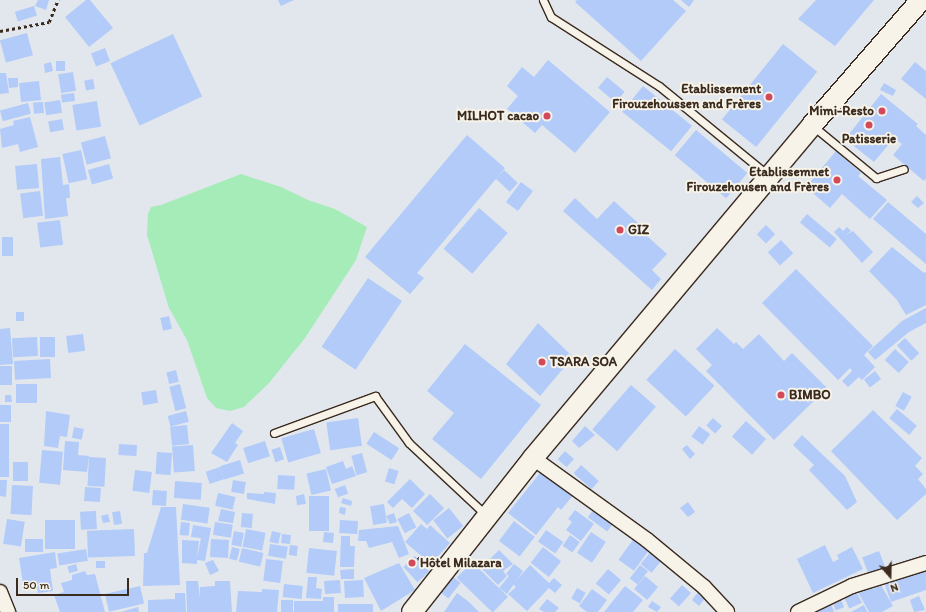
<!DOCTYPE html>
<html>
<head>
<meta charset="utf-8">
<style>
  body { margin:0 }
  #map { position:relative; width:926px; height:612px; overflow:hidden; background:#e2e7ed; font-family:Itim,sans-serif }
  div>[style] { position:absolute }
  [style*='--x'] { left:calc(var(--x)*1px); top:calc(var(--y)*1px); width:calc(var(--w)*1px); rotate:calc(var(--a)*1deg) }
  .green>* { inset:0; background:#a5ecb9 }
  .building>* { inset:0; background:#b2cbf9; transform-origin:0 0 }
  .path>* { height:2.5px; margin-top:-1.25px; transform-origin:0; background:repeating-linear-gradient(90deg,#3b2a1e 0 3px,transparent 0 6px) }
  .roads { filter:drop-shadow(1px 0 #3b2a1e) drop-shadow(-1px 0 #3b2a1e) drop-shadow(0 1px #3b2a1e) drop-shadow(0 -1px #3b2a1e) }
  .service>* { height:7px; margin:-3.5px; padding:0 3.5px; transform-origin:3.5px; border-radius:3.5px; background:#f7f3e8 }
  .minor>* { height:14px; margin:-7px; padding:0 7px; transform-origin:7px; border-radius:7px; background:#f7f3e8 }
  .secondary>* { height:20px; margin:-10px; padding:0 10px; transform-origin:10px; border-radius:10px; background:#f7f3e8 }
  .dots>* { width:11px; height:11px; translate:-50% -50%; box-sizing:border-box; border:2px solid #f7f3e8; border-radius:50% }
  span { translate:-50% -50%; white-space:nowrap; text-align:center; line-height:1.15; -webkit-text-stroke:4px #f7f3e8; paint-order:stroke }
  .poi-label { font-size:13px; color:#3b2a1e; font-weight:700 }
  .right { translate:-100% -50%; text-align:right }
  .left { translate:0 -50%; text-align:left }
  .north { position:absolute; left:870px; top:556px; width:40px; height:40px; -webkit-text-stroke:3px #f7f3e8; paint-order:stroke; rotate:160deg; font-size:11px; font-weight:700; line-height:16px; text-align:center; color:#3b2a1e }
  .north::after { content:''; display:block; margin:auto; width:14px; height:18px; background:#3b2a1e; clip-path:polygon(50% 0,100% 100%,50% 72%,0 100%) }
  .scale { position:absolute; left:16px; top:578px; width:113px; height:18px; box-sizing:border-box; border:2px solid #3b2a1e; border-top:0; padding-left:5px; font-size:12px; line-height:14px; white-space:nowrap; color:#3b2a1e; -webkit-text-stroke:3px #f7f3e8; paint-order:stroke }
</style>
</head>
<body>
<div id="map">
  <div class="green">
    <div style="clip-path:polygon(241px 174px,281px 187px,308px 200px,335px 209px,367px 227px,356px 260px,305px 338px,269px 383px,244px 407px,230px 411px,216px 408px,207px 398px,187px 340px,169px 308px,147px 235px,148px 214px,151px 207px,161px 205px)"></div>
  </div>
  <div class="building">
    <div style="clip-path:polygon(38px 0,49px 0,46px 10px,35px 6px)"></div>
    <div style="clip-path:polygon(86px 0,90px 0,113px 28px,89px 47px,65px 17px)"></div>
    <div style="clip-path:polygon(278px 0,294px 0,281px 6px)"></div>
    <div style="clip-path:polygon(577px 0,673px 0,686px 11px,641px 61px,575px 2px)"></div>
    <div style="clip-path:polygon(681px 0,694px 0,689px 7px)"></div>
    <div style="clip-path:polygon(816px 0,874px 0,835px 46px,798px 19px)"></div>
    <div style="left:34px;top:6px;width:10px;height:20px;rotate:73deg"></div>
    <div style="left:27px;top:33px;width:23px;height:28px;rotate:75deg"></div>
    <div style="left:173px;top:34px;width:69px;height:69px;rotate:65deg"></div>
    <div style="left:783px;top:44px;width:44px;height:97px;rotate:39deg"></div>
    <div style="left:105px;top:48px;width:14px;height:15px;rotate:69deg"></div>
    <div style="clip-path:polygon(548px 60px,610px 112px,575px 153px,542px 125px,535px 133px,507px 109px,518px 96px,507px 86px,522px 67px,534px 77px)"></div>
    <div style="left:56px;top:61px;width:9px;height:10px"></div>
    <div style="clip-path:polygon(51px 62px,53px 71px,45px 73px,44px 64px)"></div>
    <div style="clip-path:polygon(915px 62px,926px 71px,926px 99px,901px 79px)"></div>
    <div style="left:73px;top:72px;width:19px;height:15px;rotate:81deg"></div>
    <div style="clip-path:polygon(0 73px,6px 73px,9px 93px,0 94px)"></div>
    <div style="left:607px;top:77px;width:23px;height:14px;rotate:40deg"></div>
    <div style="clip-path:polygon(8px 78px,18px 78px,18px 87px,9px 88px)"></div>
    <div style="left:93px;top:79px;width:10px;height:9px;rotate:79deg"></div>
    <div style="left:39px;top:81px;width:19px;height:20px;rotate:84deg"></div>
    <div style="clip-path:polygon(884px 83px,896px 90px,893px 96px,880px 90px)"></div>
    <div style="left:643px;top:86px;width:63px;height:33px;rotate:39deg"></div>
    <div style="left:74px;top:93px;width:8px;height:13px;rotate:83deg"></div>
    <div style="clip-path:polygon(881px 94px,918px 124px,916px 126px,926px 135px,926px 178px,924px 181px,893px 155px,902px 144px,894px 138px,874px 162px,845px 139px)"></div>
    <div style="left:60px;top:100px;width:13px;height:16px;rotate:81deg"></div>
    <div style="left:97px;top:101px;width:26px;height:25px;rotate:81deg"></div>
    <div style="left:43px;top:102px;width:11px;height:10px;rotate:85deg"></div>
    <div style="left:28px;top:103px;width:11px;height:29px;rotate:75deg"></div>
    <div style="clip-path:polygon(30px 117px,38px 147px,20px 152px,18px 144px,2px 148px,0 129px,14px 125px,13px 121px)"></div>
    <div style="left:62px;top:119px;width:11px;height:14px;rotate:80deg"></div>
    <div style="left:696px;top:130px;width:67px;height:33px;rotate:40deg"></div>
    <div style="clip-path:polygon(467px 135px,505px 168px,417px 273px,424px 278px,410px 294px,365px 257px)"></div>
    <div style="left:105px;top:136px;width:23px;height:25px;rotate:75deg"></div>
    <div style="left:81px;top:150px;width:30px;height:19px;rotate:78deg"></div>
    <div style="clip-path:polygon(836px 151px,861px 173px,858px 176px,887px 200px,870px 219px,842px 194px,830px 208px,806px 187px)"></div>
    <div style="clip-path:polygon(60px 157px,63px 185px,69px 184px,70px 198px,66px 198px,68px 216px,45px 219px,41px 159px)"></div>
    <div style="left:37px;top:164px;width:24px;height:22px;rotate:85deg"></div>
    <div style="left:109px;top:164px;width:15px;height:22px;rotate:74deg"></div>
    <div style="left:504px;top:170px;width:19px;height:12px;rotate:43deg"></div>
    <div style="left:521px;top:182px;width:15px;height:25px;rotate:37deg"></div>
    <div style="left:40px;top:191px;width:25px;height:20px;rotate:83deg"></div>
    <div style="clip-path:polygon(917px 196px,924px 203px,918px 208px,911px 202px)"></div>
    <div style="clip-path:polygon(575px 198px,597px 219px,614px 201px,648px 232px,646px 235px,667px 254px,652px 270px,661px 279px,652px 290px,563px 211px)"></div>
    <div style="clip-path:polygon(888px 202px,926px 234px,926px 264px,873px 219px)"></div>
    <div style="left:479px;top:208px;width:38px;height:54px;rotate:41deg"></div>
    <div style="left:807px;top:214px;width:39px;height:11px;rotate:40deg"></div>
    <div style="left:60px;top:220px;width:25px;height:23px;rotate:83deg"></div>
    <div style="left:766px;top:225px;width:13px;height:13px;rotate:45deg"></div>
    <div style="clip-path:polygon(839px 227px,843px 231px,847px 227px,851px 231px,846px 235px,853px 231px,873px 252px,862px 263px,834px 232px)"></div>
    <div style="left:2px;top:237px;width:11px;height:19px"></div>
    <div style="left:781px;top:240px;width:18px;height:18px;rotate:47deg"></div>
    <div style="clip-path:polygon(892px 247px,924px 273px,926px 272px,926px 305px,906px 315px,897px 300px,869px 271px)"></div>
    <div style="clip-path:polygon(796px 269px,873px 346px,864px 355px,875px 367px,862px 380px,859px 377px,848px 387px,842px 381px,852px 371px,850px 368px,838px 380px,762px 303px)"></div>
    <div style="left:368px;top:278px;width:41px;height:83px;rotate:34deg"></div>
    <div style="clip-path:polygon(926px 308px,926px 323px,909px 332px,875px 360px,868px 352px,902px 321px)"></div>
    <div style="left:16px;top:312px;width:8px;height:9px"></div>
    <div style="left:169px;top:316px;width:13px;height:9px;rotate:77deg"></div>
    <div style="clip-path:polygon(538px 323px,573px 357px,540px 396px,506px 364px)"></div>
    <div style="clip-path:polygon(10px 328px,13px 364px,0 365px,0 329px)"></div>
    <div style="clip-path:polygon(717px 328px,734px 344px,736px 342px,743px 349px,759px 334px,784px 361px,792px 353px,827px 388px,774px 440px,706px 371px,712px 365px,696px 349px)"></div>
    <div style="left:83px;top:334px;width:17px;height:17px;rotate:83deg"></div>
    <div style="left:37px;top:337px;width:19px;height:25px;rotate:87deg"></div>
    <div style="left:55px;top:337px;width:20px;height:15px;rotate:90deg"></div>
    <div style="left:905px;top:338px;width:21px;height:11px;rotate:47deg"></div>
    <div style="clip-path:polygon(465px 344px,541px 405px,481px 479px,432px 439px,454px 413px,427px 391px)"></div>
    <div style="left:675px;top:349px;width:54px;height:42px;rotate:43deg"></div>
    <div style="left:895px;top:349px;width:19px;height:15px;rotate:43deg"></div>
    <div style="left:50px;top:359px;width:19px;height:36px;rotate:87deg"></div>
    <div style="left:0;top:366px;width:12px;height:19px"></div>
    <div style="left:176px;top:370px;width:12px;height:10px;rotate:76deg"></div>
    <div style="left:875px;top:371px;width:10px;height:14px;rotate:53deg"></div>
    <div style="left:16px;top:384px;width:21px;height:19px"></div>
    <div style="left:180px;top:384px;width:25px;height:11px;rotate:76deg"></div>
    <div style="left:631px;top:385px;width:33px;height:59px;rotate:41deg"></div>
    <div style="left:156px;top:390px;width:13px;height:15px;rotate:81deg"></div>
    <div style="left:903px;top:392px;width:10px;height:16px;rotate:29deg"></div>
    <div style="clip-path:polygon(5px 395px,11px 395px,12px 402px,5px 402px)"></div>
    <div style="left:0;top:405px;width:11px;height:17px"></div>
    <div style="left:897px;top:409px;width:26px;height:12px;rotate:40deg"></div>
    <div style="clip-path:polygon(873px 410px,922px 458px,915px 466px,923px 474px,918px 479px,926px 489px,926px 494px,897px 520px,831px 451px)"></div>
    <div style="clip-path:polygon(46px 411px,70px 415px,67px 437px,60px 436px,58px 448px,44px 446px)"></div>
    <div style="left:186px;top:411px;width:11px;height:19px;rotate:75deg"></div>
    <div style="left:358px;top:418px;width:28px;height:32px;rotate:82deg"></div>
    <div style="left:713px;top:418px;width:12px;height:10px;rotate:42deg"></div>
    <div style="left:746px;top:421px;width:27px;height:21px;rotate:42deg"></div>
    <div style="clip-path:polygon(232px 423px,243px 431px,235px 443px,238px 445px,227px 462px,211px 453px)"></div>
    <div style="left:0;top:424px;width:9px;height:53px"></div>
    <div style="left:187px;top:425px;width:19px;height:17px;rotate:84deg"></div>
    <div style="clip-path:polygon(585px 426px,595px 435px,579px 448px,572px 441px)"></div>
    <div style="left:699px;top:426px;width:14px;height:13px;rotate:36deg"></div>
    <div style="left:74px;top:427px;width:10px;height:11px;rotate:11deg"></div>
    <div style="left:314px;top:429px;width:25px;height:34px;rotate:74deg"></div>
    <div style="left:374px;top:432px;width:30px;height:14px;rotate:33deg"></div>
    <div style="clip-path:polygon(802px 435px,845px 476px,857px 502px,847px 510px,809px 470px,814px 465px,793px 445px)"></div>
    <div style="clip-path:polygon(65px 441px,79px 442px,78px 455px,89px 456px,87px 472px,63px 470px)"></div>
    <div style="left:265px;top:441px;width:16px;height:23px;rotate:72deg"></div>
    <div style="left:119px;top:444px;width:18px;height:11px;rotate:3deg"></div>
    <div style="left:193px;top:445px;width:26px;height:21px;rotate:86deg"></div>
    <div style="clip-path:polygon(687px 445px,695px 454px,690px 459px,682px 449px)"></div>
    <div style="left:280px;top:447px;width:13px;height:9px;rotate:72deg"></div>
    <div style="left:42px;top:450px;width:21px;height:33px;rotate:5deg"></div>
    <div style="left:565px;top:451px;width:12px;height:11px;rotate:42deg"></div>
    <div style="left:157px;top:452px;width:15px;height:22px;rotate:4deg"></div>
    <div style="left:362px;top:453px;width:20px;height:11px;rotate:75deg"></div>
    <div style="left:89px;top:457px;width:17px;height:29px;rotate:3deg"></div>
    <div style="left:240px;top:460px;width:14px;height:21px;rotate:73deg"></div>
    <div style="clip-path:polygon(343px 461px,346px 469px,352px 466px,356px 476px,332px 484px,326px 467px)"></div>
    <div style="left:13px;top:462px;width:15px;height:19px"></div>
    <div style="left:581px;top:465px;width:24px;height:11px;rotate:42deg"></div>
    <div style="left:220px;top:467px;width:13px;height:15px;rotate:72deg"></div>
    <div style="left:389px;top:468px;width:10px;height:14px;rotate:17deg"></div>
    <div style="clip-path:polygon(544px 468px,575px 493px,561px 510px,558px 507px,536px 535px,508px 513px)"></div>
    <div style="left:326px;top:469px;width:22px;height:20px;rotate:77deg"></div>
    <div style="left:135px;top:470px;width:17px;height:21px;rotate:7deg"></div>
    <div style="left:278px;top:475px;width:17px;height:14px;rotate:3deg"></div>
    <div style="clip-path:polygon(410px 479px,425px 494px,412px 508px,402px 499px,393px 508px,387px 502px)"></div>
    <div style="clip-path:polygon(0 480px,7px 480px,6px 497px,0 496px)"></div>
    <div style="left:233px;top:480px;width:13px;height:12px;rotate:9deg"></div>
    <div style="left:175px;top:481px;width:27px;height:17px;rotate:4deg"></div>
    <div style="left:12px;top:485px;width:21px;height:29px;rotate:3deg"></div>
    <div style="left:345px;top:485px;width:9px;height:11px;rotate:69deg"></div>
    <div style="left:85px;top:487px;width:16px;height:14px;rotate:4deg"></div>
    <div style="left:153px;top:490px;width:14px;height:15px;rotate:4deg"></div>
    <div style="clip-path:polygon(264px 492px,276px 493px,275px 504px,247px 499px,247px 493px,264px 494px)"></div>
    <div style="left:218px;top:493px;width:18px;height:13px;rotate:13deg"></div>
    <div style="clip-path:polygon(304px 494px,306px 504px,297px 505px,296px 496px)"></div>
    <div style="left:430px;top:494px;width:20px;height:24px;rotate:45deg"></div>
    <div style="left:309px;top:496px;width:20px;height:35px"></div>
    <div style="clip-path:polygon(343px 498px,352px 501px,351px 506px,341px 503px)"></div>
    <div style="clip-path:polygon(688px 502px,695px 512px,688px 517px,680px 508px)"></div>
    <div style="left:183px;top:504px;width:27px;height:16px;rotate:8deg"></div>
    <div style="left:384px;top:504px;width:19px;height:14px;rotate:81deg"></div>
    <div style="left:596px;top:506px;width:24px;height:14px;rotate:36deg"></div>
    <div style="clip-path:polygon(161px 507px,176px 507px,180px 585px,143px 586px,144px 553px,147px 553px)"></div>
    <div style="clip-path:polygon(340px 507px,346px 508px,345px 515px,339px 513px)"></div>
    <div style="left:449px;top:508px;width:23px;height:20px;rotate:52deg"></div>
    <div style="clip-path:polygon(221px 509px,235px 512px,233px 523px,218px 521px)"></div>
    <div style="clip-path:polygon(575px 510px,594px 524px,581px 541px,566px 530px,572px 522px,568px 519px)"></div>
    <div style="left:96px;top:511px;width:18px;height:16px;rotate:87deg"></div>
    <div style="left:120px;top:511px;width:13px;height:8px;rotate:81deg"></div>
    <div style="left:242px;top:513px;width:11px;height:14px;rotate:5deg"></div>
    <div style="clip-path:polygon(394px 513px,397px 522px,390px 524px,386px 516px)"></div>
    <div style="left:409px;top:513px;width:16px;height:13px;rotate:63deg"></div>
    <div style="clip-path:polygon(108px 514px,110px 522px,103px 523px,101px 516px)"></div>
    <div style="left:7px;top:519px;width:18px;height:25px;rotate:9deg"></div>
    <div style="left:45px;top:520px;width:30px;height:29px"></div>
    <div style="left:340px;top:520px;width:18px;height:13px;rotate:3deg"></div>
    <div style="left:514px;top:521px;width:26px;height:25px;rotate:37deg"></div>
    <div style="left:181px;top:522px;width:9px;height:13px;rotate:6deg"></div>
    <div style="left:215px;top:522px;width:18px;height:13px;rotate:9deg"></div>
    <div style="clip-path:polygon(421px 524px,427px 529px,430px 525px,450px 543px,431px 564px,405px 542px)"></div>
    <div style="clip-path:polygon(193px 525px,211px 528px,205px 561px,197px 560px,197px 564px,182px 563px,182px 540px,199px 541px,197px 558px,201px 538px,191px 537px)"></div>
    <div style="clip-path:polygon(398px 526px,409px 554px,399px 558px,392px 542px,369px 548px,366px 541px,358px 541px,359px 530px)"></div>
    <div style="left:134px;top:529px;width:27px;height:47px;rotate:88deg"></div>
    <div style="left:246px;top:529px;width:20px;height:18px;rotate:11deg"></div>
    <div style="left:546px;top:530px;width:21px;height:14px;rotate:35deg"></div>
    <div style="left:234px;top:531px;width:10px;height:14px;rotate:11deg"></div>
    <div style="left:272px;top:531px;width:9px;height:11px;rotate:13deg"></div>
    <div style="left:324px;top:532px;width:10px;height:10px;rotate:6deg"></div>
    <div style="left:591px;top:532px;width:18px;height:25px;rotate:34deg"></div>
    <div style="left:282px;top:534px;width:9px;height:9px;rotate:6deg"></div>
    <div style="left:570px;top:535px;width:12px;height:13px;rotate:35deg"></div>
    <div style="clip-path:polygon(341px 536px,350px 536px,350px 546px,355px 546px,354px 567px,340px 567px)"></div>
    <div style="left:635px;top:537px;width:19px;height:28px;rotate:36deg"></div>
    <div style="left:25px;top:539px;width:18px;height:13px"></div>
    <div style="left:211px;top:539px;width:18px;height:18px;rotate:3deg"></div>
    <div style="left:270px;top:544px;width:18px;height:12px;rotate:9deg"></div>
    <div style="left:290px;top:545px;width:8px;height:10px;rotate:7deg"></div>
    <div style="clip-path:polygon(825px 545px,833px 562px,839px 559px,837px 555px,852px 547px,863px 569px,813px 593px,797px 559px)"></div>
    <div style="left:232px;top:547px;width:8px;height:12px;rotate:14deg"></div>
    <div style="left:543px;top:547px;width:23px;height:20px;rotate:38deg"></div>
    <div style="left:242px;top:548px;width:22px;height:14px;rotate:13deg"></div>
    <div style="left:309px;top:548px;width:28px;height:25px;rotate:6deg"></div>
    <div style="left:86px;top:549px;width:12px;height:29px;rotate:81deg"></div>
    <div style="clip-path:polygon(499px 550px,513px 564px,503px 571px,507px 576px,498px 585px,481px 568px)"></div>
    <div style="left:652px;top:550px;width:14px;height:18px;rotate:39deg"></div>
    <div style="left:879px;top:551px;width:19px;height:18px;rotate:69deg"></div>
    <div style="clip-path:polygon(55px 552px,57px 568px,50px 569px,53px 591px,38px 593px,36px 581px,23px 583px,19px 558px)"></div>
    <div style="left:415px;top:556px;width:21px;height:16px;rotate:47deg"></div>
    <div style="left:266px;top:559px;width:17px;height:22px;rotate:7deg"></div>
    <div style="clip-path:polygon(213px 560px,219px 571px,210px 575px,205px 563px)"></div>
    <div style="left:96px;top:561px;width:9px;height:7px"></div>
    <div style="left:472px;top:562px;width:50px;height:22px;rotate:44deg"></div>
    <div style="clip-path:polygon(399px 563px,415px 590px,381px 611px,364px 578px)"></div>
    <div style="left:76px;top:564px;width:7px;height:9px;rotate:74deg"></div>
    <div style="clip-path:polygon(514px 564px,523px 571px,507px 594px,499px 588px,509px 576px,506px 574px)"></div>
    <div style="clip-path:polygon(530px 565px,549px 583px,554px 578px,562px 585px,555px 593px,549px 588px,527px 611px,508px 594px,516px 587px,513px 584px)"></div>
    <div style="left:640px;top:565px;width:10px;height:17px;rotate:37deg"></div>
    <div style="clip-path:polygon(926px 567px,926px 590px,891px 602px,884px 582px)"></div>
    <div style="clip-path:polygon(354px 569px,354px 579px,341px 579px,340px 570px)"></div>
    <div style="left:608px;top:569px;width:17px;height:19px;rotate:40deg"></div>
    <div style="clip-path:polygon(85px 571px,87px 575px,95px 574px,105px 612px,60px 612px,54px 595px,64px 592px,61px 583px,72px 580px,72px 575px)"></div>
    <div style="left:452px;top:576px;width:11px;height:20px;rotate:38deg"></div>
    <div style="left:645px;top:576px;width:17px;height:17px;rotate:40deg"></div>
    <div style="clip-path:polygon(308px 577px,317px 577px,316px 588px,322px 589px,321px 599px,306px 598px)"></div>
    <div style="left:340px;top:580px;width:13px;height:16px;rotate:86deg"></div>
    <div style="left:363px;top:580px;width:17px;height:19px;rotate:87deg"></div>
    <div style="clip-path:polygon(186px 581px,198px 581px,200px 598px,200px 587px,215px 586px,215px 581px,230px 581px,232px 612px,187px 612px)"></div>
    <div style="left:284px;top:584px;width:19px;height:13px;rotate:6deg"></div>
    <div style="clip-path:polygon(870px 584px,873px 589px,881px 585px,893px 606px,882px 612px,869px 612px,858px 592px)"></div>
    <div style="left:682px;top:585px;width:12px;height:18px;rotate:42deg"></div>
    <div style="left:140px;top:586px;width:18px;height:36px;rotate:77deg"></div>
    <div style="clip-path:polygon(625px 586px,643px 600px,633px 612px,604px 612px)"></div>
    <div style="left:577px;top:588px;width:10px;height:12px;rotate:29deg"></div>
    <div style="clip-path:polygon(262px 589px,279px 590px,277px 612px,236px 612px,238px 591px,262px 592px)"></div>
    <div style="clip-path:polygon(592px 589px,607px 600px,598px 612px,587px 612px,579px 606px)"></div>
    <div style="left:856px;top:590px;width:14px;height:14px;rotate:65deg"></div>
    <div style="clip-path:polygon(698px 592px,706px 597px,699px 606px,692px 600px)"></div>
    <div style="clip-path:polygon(175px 593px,185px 593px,186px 612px,148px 612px,148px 600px,175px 599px)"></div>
    <div style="clip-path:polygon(457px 593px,469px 602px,479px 612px,444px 612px)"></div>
    <div style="clip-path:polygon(919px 596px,925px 610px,914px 612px,910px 600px)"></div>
    <div style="left:323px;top:597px;width:11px;height:15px"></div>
    <div style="left:840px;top:597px;width:11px;height:9px;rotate:68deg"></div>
    <div style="clip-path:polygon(547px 599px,559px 608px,555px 612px,544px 612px,539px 609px)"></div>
    <div style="left:281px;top:600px;width:12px;height:12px"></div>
    <div style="left:294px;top:601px;width:29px;height:11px"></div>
    <div style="clip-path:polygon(652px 601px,661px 607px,657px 612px,648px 607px)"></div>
    <div style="clip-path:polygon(830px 601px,834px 612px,819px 612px,817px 606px)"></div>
    <div style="left:373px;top:604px;width:8px;height:35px;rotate:90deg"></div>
    <div style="clip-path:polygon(864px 605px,867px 612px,851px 612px)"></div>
    <div style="clip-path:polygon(138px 607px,139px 612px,121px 612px)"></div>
  </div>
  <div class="path">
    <div style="--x:0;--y:31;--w:50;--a:-10.4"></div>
    <div style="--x:49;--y:22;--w:24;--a:-68"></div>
    <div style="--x:418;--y:557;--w:13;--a:48"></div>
  </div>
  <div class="roads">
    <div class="service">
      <div style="--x:543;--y:0;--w:19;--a:65"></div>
      <div style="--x:551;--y:17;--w:128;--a:32.6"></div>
      <div style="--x:659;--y:86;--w:142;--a:39.3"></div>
      <div style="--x:813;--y:126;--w:82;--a:39.5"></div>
      <div style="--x:876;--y:178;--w:29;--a:-18"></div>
      <div style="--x:274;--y:433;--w:108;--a:-20.1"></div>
      <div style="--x:375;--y:396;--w:58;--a:54.1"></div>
      <div style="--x:409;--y:443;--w:105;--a:43.1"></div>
    </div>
    <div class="minor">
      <div style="--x:533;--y:458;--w:140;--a:35.7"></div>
      <div style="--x:647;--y:540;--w:74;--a:39.5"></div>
      <div style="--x:704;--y:587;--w:34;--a:47"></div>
      <div style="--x:0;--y:592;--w:22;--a:68"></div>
      <div style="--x:798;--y:612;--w:60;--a:-25.7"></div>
      <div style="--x:852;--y:586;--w:77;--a:-17.3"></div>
    </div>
    <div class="secondary">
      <div style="--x:412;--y:612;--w:196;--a:-51.8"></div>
      <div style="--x:533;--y:458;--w:434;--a:-50"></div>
      <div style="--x:812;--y:125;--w:166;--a:-48.9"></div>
    </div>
  </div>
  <div class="dots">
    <div style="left:769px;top:97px;background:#d1495b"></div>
    <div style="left:882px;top:111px;background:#d1495b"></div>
    <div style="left:547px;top:116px;background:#d1495b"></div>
    <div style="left:869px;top:125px;background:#d1495b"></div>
    <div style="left:837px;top:180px;background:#d1495b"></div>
    <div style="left:620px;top:230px;background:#d1495b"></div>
    <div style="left:542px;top:362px;background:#d1495b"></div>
    <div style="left:781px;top:395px;background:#d1495b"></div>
    <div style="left:412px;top:563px;background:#d1495b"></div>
  </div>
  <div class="poi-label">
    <span class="right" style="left:761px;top:97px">Etablissement<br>Firouzehoussen and Frères</span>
    <span class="right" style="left:874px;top:111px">Mimi-Resto</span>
    <span class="right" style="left:539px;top:116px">MILHOT cacao</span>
    <span style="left:869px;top:139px">Patisserie</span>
    <span class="right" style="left:829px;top:180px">Etablissemnet<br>Firouzehousen and Frères</span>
    <span class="left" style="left:628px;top:230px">GIZ</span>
    <span class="left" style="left:550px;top:362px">TSARA SOA</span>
    <span class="left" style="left:789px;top:395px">BIMBO</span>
    <span class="left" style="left:420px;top:563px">Hôtel Milazara</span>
  </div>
  <div class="north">N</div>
  <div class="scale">50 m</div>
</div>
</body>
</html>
